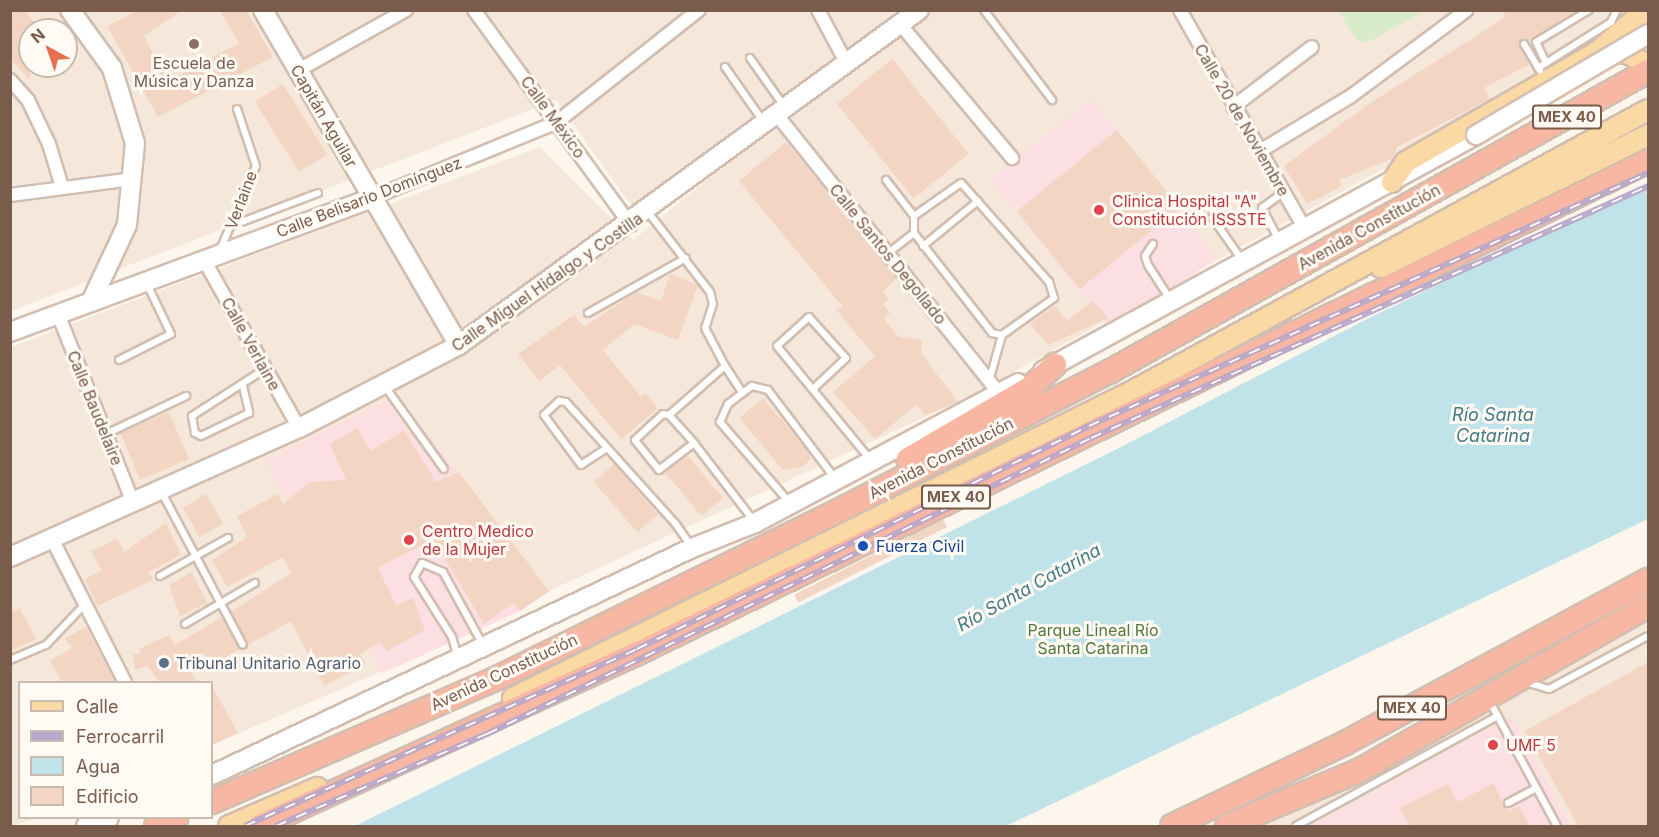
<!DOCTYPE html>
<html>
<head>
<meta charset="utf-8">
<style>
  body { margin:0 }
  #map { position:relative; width:1659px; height:837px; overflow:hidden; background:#fdf6ec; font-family:Inter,sans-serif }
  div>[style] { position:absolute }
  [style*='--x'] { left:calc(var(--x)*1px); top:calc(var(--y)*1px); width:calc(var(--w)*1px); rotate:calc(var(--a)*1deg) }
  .residential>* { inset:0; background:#f5e8da }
  .medical>* { inset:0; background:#fbdfe3; transform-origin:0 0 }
  .green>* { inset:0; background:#d8ecc9 }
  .water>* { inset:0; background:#bfe3e8 }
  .building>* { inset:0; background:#f3d5c3; transform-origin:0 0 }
  .roads { filter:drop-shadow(2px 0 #d1beb0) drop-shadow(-2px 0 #d1beb0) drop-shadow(0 2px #d1beb0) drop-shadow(0 -2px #d1beb0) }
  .lane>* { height:6px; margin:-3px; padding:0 3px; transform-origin:3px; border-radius:3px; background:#fff }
  .street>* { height:12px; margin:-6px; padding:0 6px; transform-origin:6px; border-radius:6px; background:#fff }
  .secondary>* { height:18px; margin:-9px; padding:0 9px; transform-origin:9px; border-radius:9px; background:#fff }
  .primary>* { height:20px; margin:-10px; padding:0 10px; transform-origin:10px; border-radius:10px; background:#fbd9a5 }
  .highway>* { height:22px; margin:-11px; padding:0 11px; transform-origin:11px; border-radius:11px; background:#f7b7a3 }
  .rail>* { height:6px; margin-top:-3px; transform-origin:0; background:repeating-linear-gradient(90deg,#fffaf3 0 11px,#b9a8c9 0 22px); box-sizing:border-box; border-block:2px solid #b9a8c9 }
  .bridges { filter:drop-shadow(2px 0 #d6c0b0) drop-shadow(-2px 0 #d6c0b0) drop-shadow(0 2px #d6c0b0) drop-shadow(0 -2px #d6c0b0) }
  .secondary-bridge>* { height:18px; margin:-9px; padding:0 9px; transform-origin:9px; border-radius:9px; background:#fff }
  .dots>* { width:16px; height:16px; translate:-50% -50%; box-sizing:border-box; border:3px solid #fffaf3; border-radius:50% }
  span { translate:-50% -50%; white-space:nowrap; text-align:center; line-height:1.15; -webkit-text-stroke:6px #fffaf3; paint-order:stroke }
  .shield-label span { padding:2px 4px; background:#fffaf3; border:2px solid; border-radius:4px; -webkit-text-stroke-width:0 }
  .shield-label { font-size:15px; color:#7a5c4d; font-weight:700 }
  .education-label { font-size:16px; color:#785e54 }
  .street-label { font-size:16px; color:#7a5c4d }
  .health-label { font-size:16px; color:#be3a42 }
  .left { translate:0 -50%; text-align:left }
  .transit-label { font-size:16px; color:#164399 }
  .park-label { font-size:16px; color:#537a41 }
  .service-label { font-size:16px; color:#4e5e75 }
  .water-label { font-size:18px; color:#437c86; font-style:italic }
  .frame { position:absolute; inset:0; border:12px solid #7a5c4d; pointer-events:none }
  .legend { position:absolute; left:18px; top:681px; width:195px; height:138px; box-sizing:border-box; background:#fffaf3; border:2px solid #cabbb1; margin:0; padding:8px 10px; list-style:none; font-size:18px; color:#7a5c4d }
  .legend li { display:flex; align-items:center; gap:12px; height:30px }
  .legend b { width:30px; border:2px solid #cabbb1 }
  .north { position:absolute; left:18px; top:18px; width:60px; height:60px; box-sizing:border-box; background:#fffaf3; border:2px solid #cabbb1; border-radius:50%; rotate:320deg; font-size:16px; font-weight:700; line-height:24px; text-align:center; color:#7a5c4d }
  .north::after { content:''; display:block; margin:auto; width:21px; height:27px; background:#e76f51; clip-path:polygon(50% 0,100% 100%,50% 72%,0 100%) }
</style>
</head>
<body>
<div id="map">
  <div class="residential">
    <div style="clip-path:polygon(evenodd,11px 11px,1648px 11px,1648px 24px,1000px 379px,775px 103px,633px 208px,556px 100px,11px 311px,11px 11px,30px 30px,66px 30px,66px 66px,30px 66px,30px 30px)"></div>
    <div style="clip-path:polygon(775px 125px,990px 387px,549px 591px,520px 611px,212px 745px,212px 682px,20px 682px,20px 818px,39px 818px,11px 826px,11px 347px,540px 147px,633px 240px)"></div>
    <div style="clip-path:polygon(1648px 612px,1648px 826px,1237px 826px)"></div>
  </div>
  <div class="medical">
    <div style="left:1092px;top:99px;width:201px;height:129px;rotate:52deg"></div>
    <div style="clip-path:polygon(397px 395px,549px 591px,520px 611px,383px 673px,265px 461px)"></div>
    <div style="clip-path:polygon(1511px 716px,1571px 826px,1311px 826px)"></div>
  </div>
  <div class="green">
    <div style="clip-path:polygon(1339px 11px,1424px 11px,1368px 42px,1357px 41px)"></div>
  </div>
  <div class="water">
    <div style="clip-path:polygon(1648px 184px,1648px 519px,1006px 826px,355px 826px,1117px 449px,1369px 318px)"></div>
  </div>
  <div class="building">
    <div style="clip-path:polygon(10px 10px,24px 10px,41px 30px,30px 30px,30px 80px,10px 58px)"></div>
    <div style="clip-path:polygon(139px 10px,183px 10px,144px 36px,168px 81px,239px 43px,219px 10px,246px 10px,273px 57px,158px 117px,107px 26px)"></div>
    <div style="clip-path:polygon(1501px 10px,1578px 10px,1529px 42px,1521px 40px,1530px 64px,1484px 88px,1490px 99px,1397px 147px,1394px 158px,1339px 180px,1342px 186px,1307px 204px,1284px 166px,1370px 103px,1506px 17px)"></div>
    <div style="left:892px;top:59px;width:122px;height:71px;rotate:51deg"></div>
    <div style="left:283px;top:84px;width:83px;height:33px;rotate:58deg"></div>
    <div style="left:1117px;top:130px;width:100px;height:129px;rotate:51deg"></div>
    <div style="clip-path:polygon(786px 142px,894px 275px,896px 279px,883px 291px,889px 299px,883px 304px,890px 313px,884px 319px,899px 337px,922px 340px,921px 353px,958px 402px,925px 415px,916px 405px,875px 439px,833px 392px,875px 356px,836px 310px,843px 307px,739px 181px)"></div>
    <div style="clip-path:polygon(670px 274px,698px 285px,678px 340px,634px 324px,603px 350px,641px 397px,645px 393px,658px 408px,621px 439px,560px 365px,539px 381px,518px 354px,574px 315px,584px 327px,636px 292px,661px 301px)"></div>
    <div style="clip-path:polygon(1093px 301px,1108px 318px,1048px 345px,1030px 324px,1055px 306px,1067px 320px)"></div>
    <div style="clip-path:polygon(763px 398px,807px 450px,811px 459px,802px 467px,783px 470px,739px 418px)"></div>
    <div style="left:169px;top:412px;width:51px;height:53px;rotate:67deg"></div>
    <div style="clip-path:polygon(357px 428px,371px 451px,404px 430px,436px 482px,459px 472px,549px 591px,520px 611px,513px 603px,484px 624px,433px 539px,378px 568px,396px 605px,413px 598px,425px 630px,387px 651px,380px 643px,360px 654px,366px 664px,324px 686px,291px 621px,248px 645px,231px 612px,291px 573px,283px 557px,227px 587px,212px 560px,247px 537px,237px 516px,278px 494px,283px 504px,309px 482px,346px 480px,330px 444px)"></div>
    <div style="left:687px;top:455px;width:56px;height:28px;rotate:50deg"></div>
    <div style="left:614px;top:464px;width:67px;height:27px;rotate:49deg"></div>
    <div style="left:206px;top:494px;width:34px;height:27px;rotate:60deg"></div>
    <div style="left:943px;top:519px;width:9px;height:167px;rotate:63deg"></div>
    <div style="clip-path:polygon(166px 523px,181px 555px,149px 572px,153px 580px,97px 606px,85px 579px,102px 571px,91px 551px,117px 539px,124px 552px)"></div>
    <div style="clip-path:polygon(192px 572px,207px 603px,180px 616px,169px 585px)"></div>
    <div style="clip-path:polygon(20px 608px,36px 639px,10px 651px,10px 613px)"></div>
    <div style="clip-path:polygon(222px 617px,240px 649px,212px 665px,204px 653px,186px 663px,197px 682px,159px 682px,148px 666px,135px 670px,133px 654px,141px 653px,139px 649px,169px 635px,175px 645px)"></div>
    <div style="clip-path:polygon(86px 627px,115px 682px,62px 682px,50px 661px,72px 648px,65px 638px)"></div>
    <div style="clip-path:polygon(1648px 662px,1648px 826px,1578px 826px,1525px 731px)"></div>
    <div style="clip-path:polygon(212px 686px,238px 733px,212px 745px)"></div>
    <div style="clip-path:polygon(1494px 783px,1504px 806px,1509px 811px,1519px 806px,1530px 826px,1410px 826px,1400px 808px,1448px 784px,1457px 802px)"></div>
  </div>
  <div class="roads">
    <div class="lane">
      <div style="--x:984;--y:10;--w:113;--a:52.9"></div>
      <div style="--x:1524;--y:44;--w:31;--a:59"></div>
      <div style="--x:750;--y:58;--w:59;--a:54.7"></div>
      <div style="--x:1546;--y:63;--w:23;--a:-115"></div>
      <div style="--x:1536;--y:42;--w:62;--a:-31.1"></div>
      <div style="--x:725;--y:67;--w:66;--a:54.9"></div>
      <div style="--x:1538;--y:68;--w:86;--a:-32.2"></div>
      <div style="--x:1611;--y:22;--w:13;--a:-63"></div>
      <div style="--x:886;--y:180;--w:46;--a:52.1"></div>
      <div style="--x:914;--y:216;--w:17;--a:90"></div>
      <div style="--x:914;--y:233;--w:127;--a:52"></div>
      <div style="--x:992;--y:333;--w:10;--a:11"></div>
      <div style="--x:1002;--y:335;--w:64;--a:-35.4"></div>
      <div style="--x:1054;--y:298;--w:17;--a:-107"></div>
      <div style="--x:1049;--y:282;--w:132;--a:-131.6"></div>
      <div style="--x:961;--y:183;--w:57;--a:144.9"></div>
      <div style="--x:648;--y:212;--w:101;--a:52.2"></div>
      <div style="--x:710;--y:292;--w:12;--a:76"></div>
      <div style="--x:713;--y:304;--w:25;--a:108"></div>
      <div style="--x:705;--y:328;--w:43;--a:62.2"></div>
      <div style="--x:725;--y:366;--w:74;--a:138.8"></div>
      <div style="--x:1212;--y:217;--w:52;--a:55.1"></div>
      <div style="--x:231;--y:226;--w:93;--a:-20.8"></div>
      <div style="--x:1279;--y:240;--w:36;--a:-118"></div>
      <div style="--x:1262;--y:208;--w:26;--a:-36"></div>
      <div style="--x:1153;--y:244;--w:14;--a:124"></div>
      <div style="--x:1145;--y:256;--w:9;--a:72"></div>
      <div style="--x:1148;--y:265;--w:40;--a:57.1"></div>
      <div style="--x:923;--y:246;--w:71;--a:-39.3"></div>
      <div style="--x:220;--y:250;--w:91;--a:-66.8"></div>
      <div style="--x:256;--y:166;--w:60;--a:-108.4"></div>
      <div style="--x:887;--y:254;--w:34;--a:-38"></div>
      <div style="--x:588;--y:313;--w:112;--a:-29.3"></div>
      <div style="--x:119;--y:360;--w:58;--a:-26.6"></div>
      <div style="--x:171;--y:334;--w:58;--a:-115.7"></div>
      <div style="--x:725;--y:366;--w:31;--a:57"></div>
      <div style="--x:990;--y:378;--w:45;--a:-74.4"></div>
      <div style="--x:384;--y:385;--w:103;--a:54.5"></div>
      <div style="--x:243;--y:386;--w:28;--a:77"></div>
      <div style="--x:249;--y:413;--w:53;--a:154.4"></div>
      <div style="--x:201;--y:436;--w:7;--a:-153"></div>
      <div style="--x:195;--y:433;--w:17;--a:-100"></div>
      <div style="--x:192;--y:416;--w:87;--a:-32.8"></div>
      <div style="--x:813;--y:389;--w:45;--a:-43.2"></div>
      <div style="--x:846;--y:358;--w:55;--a:-132.1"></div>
      <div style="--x:809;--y:317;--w:43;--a:137.8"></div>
      <div style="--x:777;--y:346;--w:145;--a:50.6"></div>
      <div style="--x:106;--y:434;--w:89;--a:-25.4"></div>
      <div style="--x:694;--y:443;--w:44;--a:142.4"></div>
      <div style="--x:659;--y:470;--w:38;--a:-129"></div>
      <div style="--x:635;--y:440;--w:38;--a:-43"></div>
      <div style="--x:663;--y:414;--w:6;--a:9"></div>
      <div style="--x:669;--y:415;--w:38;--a:48"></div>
      <div style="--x:694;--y:443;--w:97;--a:52.5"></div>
      <div style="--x:607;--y:448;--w:31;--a:147"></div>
      <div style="--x:581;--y:465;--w:62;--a:-126.5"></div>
      <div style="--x:544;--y:415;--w:21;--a:-43"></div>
      <div style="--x:559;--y:401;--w:7;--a:8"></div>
      <div style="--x:566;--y:402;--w:163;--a:48"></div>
      <div style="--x:675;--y:523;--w:28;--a:55"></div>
      <div style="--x:161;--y:491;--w:174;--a:62"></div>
      <div style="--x:789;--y:502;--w:106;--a:-130.8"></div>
      <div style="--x:720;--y:422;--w:20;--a:-66"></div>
      <div style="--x:728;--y:404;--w:30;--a:-37"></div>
      <div style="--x:752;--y:386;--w:16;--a:14"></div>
      <div style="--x:768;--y:390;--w:109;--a:52.8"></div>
      <div style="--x:160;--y:576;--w:78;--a:-29.2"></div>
      <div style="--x:185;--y:624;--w:81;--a:-30.4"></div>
      <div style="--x:458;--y:658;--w:22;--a:-106"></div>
      <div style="--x:452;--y:637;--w:71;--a:-122.3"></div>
      <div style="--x:414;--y:577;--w:16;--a:-60"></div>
      <div style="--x:422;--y:563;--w:23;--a:23"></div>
      <div style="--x:443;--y:572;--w:83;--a:61.3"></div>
      <div style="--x:10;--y:660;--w:39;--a:-23"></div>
      <div style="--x:46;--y:645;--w:57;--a:-46.4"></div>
      <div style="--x:1526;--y:682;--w:24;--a:17"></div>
      <div style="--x:1549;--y:689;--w:112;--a:-28.2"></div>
      <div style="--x:1490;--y:702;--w:141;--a:61.6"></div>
      <div style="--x:1508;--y:803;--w:32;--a:-28"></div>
      <div style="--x:1296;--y:826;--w:230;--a:-28.6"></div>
    </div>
    <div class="street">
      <div style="--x:474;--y:10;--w:266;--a:53.9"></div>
      <div style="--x:818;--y:10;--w:61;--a:61.8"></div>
      <div style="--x:1180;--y:10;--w:252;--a:60.3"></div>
      <div style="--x:900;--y:24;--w:175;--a:50.1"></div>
      <div style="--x:297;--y:71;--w:125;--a:-29.2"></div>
      <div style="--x:10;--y:80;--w:27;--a:48"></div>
      <div style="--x:28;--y:100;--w:49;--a:64.5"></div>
      <div style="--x:49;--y:144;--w:45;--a:73.2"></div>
      <div style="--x:1233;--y:107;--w:99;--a:-37.2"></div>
      <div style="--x:777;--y:115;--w:356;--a:51.4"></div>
      <div style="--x:1260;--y:151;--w:106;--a:-31.1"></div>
      <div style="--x:1351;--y:96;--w:144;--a:-36.6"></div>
      <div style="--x:10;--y:195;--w:125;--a:-7.4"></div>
      <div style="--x:372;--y:198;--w:200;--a:-22.3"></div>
      <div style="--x:557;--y:122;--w:181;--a:-38.3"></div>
      <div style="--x:204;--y:260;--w:193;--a:60.5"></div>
      <div style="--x:58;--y:314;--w:202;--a:68.3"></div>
      <div style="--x:52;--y:539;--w:161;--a:63"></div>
    </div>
    <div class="secondary">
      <div style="--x:70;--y:10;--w:72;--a:54.1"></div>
      <div style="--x:112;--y:68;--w:78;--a:73"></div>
      <div style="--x:135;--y:143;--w:82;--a:95.6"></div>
      <div style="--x:127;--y:225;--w:85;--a:115.1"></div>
      <div style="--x:263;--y:10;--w:388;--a:59.7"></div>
      <div style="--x:10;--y:332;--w:386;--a:-20.3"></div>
      <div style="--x:1043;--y:371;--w:493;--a:-28.6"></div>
      <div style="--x:10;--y:557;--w:316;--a:-24.1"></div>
      <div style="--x:299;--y:428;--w:180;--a:-27.4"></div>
      <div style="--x:459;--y:345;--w:569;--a:-36.06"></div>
      <div style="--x:212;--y:775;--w:531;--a:-25.31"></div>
      <div style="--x:692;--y:548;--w:68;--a:-21.6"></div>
      <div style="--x:755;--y:523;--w:298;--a:-28"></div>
      <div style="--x:86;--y:826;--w:24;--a:-19"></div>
    </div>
    <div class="primary">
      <div style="--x:1605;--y:51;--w:23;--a:5"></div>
      <div style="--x:1628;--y:53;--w:24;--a:33"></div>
      <div style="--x:1392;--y:182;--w:24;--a:-55"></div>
      <div style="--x:1406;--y:162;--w:220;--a:-29.9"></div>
      <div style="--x:1597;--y:52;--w:65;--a:-40.6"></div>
      <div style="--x:1381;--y:267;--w:298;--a:-26.3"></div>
      <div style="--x:513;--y:698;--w:694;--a:-26.34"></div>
      <div style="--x:1135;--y:390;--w:584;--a:-28.63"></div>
      <div style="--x:229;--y:826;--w:96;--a:-23.4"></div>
    </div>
    <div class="highway">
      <div style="--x:908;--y:459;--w:143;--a:-30.3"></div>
      <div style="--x:1031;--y:387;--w:33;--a:-43"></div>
      <div style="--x:212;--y:802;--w:313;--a:-23.5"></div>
      <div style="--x:499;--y:677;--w:377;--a:-26.1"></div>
      <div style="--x:838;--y:511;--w:305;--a:-27.2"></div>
      <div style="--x:1109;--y:372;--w:617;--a:-29.18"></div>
      <div style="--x:156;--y:826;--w:22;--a:-21"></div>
      <div style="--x:260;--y:826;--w:413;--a:-24.6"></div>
      <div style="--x:636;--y:654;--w:1126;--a:-25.97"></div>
      <div style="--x:1172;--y:826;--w:192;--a:-25.6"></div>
      <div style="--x:1345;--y:743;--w:344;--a:-28.3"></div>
      <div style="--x:1227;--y:826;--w:144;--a:-22.8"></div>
      <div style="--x:1360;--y:770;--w:331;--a:-29.7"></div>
    </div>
  </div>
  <div class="rail">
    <div style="--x:245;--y:826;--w:430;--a:-24.3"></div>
    <div style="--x:637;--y:649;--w:504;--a:-26.26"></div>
    <div style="--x:1089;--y:426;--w:614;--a:-24.35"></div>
    <div style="--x:276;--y:826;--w:230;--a:-23.6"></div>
    <div style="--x:487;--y:734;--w:673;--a:-26.11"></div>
    <div style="--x:1091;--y:438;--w:611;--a:-24.34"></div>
  </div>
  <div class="bridges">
    <div class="secondary-bridge">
      <div style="--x:1476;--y:135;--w:199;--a:-30.4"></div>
    </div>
  </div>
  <div class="dots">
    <div style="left:194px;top:44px;background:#8d6e63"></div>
    <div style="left:1099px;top:210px;background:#e0444e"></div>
    <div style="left:409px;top:540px;background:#e0444e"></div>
    <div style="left:863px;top:546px;background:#1a4fb4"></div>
    <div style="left:164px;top:663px;background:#5c6f8a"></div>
    <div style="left:1493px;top:745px;background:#e0444e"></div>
  </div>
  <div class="shield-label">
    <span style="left:1567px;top:117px">MEX 40</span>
    <span style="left:956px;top:497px">MEX 40</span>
    <span style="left:1412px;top:708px">MEX 40</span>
  </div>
  <div class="education-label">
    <span style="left:194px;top:72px">Escuela de<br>Música y Danza</span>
  </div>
  <div class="street-label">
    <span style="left:324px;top:116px;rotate:60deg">Capitán Aguilar</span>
    <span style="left:553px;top:117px;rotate:54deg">Calle México</span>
    <span style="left:1242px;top:120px;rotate:60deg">Calle 20 de Noviembre</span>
    <span style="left:369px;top:197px;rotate:-21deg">Calle Belisario Domínguez</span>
    <span style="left:241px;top:200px;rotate:-69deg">Verlaine</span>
    <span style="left:1369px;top:227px;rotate:-29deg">Avenida Constitución</span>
    <span style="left:888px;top:254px;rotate:51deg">Calle Santos Degollado</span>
    <span style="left:547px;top:282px;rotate:-35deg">Calle Miguel Hidalgo y Costilla</span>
    <span style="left:251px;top:344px;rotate:61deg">Calle Verlaine</span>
    <span style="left:95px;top:408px;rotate:68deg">Calle Baudelaire</span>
    <span style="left:941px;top:458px;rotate:-27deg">Avenida Constitución</span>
    <span style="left:504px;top:672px;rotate:-25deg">Avenida Constitución</span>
  </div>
  <div class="health-label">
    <span class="left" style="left:1112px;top:210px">Clinica Hospital "A"<br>Constitución ISSSTE</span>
    <span class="left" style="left:422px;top:540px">Centro Medico<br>de la Mujer</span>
    <span class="left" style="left:1506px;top:745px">UMF 5</span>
  </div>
  <div class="transit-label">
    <span class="left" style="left:876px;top:546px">Fuerza Civil</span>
  </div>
  <div class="park-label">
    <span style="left:1093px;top:639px">Parque Lineal Río<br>Santa Catarina</span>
  </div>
  <div class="service-label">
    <span class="left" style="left:176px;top:663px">Tribunal Unitario Agrario</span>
  </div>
  <div class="water-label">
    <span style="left:1493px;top:426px">Río Santa<br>Catarina</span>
    <span style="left:1029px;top:588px;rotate:-29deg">Río Santa Catarina</span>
  </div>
  <div class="frame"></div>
  <ul class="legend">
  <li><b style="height:8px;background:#fbd9a5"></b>Calle</li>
  <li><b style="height:8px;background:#b9a8c9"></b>Ferrocarril</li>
  <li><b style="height:16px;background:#bfe3e8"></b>Agua</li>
  <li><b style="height:16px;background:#f3d5c3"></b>Edificio</li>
  </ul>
  <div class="north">N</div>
</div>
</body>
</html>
